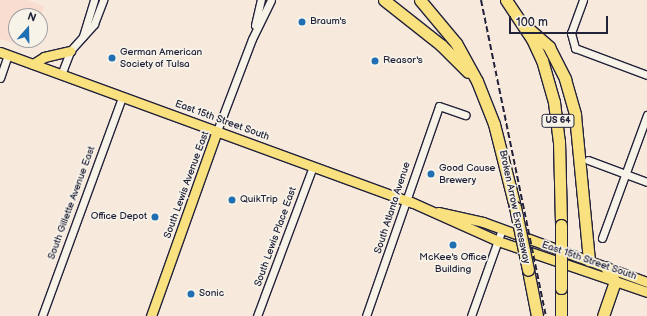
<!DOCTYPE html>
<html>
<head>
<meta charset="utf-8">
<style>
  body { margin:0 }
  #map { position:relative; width:647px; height:316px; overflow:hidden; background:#f8e9dd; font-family:"Balsamiq Sans",sans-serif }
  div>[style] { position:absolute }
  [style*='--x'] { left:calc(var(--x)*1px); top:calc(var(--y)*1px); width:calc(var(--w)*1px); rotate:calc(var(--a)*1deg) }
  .built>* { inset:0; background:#f9ddd0 }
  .roads { filter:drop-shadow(1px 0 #22223b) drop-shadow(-1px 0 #22223b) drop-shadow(0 1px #22223b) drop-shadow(0 -1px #22223b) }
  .minor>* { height:7px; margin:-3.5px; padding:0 3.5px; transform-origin:3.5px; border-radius:3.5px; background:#f7f3e8 }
  .major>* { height:9px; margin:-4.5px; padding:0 4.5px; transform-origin:4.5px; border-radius:4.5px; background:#fae180 }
  .highway>* { height:11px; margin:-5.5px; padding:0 5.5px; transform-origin:5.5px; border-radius:5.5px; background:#fae180 }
  .rail>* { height:2px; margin-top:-1px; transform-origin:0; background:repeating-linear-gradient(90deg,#22223b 0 6px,transparent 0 9px) }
  .bridges { filter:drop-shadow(1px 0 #22223b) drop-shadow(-1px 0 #22223b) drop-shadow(0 1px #22223b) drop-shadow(0 -1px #22223b) }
  .highway-bridge>* { height:11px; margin:-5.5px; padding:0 5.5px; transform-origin:5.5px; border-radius:5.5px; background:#fae180 }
  .dots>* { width:11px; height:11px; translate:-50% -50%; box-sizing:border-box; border:2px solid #f7f3e8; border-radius:50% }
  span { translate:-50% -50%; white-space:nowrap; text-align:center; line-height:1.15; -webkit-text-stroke:3.5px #f7f3e8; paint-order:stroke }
  .shield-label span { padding:1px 3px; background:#f7f3e8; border:1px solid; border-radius:3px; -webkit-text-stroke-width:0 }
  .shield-label { font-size:9px; color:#22223b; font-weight:700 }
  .poi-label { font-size:10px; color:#22223b }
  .left { translate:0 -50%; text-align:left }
  .right { translate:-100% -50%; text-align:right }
  .street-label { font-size:10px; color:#22223b }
  .north { position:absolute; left:8px; top:8px; width:40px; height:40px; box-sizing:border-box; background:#f7f3e8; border:1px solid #a29fa3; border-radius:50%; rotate:20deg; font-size:11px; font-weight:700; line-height:16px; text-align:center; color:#22223b }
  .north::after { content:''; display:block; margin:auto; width:14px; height:18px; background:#1f6fb2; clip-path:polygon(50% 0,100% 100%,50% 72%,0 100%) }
  .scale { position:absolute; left:509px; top:16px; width:99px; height:18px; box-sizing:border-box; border:2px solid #22223b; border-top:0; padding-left:5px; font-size:12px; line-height:14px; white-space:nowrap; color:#22223b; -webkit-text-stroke:3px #f7f3e8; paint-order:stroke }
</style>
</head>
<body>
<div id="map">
  <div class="built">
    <div style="clip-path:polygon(0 0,27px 0,44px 6px,40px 21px,40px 16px,16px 16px,16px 40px,35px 40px,32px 48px,0 39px)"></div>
  </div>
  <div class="roads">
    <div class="minor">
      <div style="--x:583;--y:0;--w:35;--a:110"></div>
      <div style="--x:571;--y:33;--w:16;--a:75"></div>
      <div style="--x:575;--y:48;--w:77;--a:20.6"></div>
      <div style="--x:255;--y:25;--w:26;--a:-77"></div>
      <div style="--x:83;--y:36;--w:38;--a:-73"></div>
      <div style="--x:61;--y:75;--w:26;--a:-69"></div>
      <div style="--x:70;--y:51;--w:36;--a:-48"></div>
      <div style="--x:94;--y:24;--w:26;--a:-69"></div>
      <div style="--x:0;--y:78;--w:24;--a:-71"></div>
      <div style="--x:217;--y:131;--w:98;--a:-69.2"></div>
      <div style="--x:252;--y:39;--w:43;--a:-64"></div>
      <div style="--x:588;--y:160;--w:63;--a:20.4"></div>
      <div style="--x:602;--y:238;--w:131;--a:-69.9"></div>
      <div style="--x:42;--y:316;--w:233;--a:-69.9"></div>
      <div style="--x:257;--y:316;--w:160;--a:-69.5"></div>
      <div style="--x:366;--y:316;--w:222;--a:-70.8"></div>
      <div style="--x:439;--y:106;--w:28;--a:19"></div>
      <div style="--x:471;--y:316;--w:92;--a:-70.4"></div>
    </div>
    <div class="major">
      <div style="--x:0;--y:52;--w:438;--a:20.1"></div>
      <div style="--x:411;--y:202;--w:95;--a:24.1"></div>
      <div style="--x:498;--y:241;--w:157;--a:18.9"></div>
      <div style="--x:33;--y:64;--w:13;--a:-32"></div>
      <div style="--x:44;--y:57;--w:27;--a:-13"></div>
      <div style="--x:438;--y:212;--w:46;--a:12.5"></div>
      <div style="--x:483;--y:222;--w:175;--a:20.1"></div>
      <div style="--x:151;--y:316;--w:196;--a:-70.4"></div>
    </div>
    <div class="highway">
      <div style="--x:384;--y:0;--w:73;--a:38.3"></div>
      <div style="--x:441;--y:45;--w:38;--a:45"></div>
      <div style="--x:420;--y:0;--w:56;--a:50.1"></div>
      <div style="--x:456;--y:43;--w:43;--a:61.1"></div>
      <div style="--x:477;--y:81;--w:46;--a:68.4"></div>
      <div style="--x:494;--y:124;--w:86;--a:75.8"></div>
      <div style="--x:506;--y:0;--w:47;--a:56.3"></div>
      <div style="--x:532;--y:39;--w:23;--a:65"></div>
      <div style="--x:542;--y:60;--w:44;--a:74.1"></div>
      <div style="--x:554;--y:102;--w:39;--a:83"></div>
      <div style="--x:559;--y:141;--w:84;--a:88.6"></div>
      <div style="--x:523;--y:24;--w:35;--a:41"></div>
      <div style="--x:549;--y:47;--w:36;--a:63"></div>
      <div style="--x:565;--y:79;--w:37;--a:74"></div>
      <div style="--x:575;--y:115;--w:146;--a:84.5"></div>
      <div style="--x:528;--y:270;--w:47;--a:78.9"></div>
      <div style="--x:561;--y:288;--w:28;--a:90"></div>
      <div style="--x:603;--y:316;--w:36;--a:-71"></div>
      <div style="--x:615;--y:282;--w:17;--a:-121"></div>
    </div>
  </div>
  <div class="rail">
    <div style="--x:481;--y:0;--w:323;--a:78.4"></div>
  </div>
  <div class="bridges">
    <div class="highway-bridge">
      <div style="--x:515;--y:207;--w:64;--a:78.3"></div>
      <div style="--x:561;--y:288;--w:63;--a:-90"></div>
    </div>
  </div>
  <div class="dots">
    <div style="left:302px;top:22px;background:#1f6fb2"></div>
    <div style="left:112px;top:58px;background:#1f6fb2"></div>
    <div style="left:375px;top:61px;background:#1f6fb2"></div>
    <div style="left:431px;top:174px;background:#1f6fb2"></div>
    <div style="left:232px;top:200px;background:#1f6fb2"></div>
    <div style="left:155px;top:217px;background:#1f6fb2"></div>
    <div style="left:453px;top:245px;background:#1f6fb2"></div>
    <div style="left:191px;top:294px;background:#1f6fb2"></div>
  </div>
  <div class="shield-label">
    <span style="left:558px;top:121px">US 64</span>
  </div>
  <div class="poi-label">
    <span class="left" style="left:310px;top:22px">Braum's</span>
    <span class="left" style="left:120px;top:58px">German American<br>Society of Tulsa</span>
    <span class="left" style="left:383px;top:61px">Reasor's</span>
    <span class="left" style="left:439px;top:174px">Good Cause<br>Brewery</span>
    <span class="left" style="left:240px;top:200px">QuikTrip</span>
    <span class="right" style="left:147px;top:217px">Office Depot</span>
    <span style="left:453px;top:263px">McKee's Office<br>Building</span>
    <span class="left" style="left:199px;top:294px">Sonic</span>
  </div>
  <div class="street-label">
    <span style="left:222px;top:121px;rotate:20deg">East 15th Street South</span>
    <span style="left:187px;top:185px;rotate:-70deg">South Lewis Avenue East</span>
    <span style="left:72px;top:203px;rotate:-70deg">South Gillette Avenue East</span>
    <span style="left:514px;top:207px;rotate:78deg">Broken Arrow Expressway</span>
    <span style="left:393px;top:208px;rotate:-72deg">South Atlanta Avenue</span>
    <span style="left:276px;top:237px;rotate:-70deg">South Lewis Place East</span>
    <span style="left:589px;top:261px;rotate:19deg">East 15th Street South</span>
  </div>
  <div class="north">N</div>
  <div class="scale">100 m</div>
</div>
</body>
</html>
